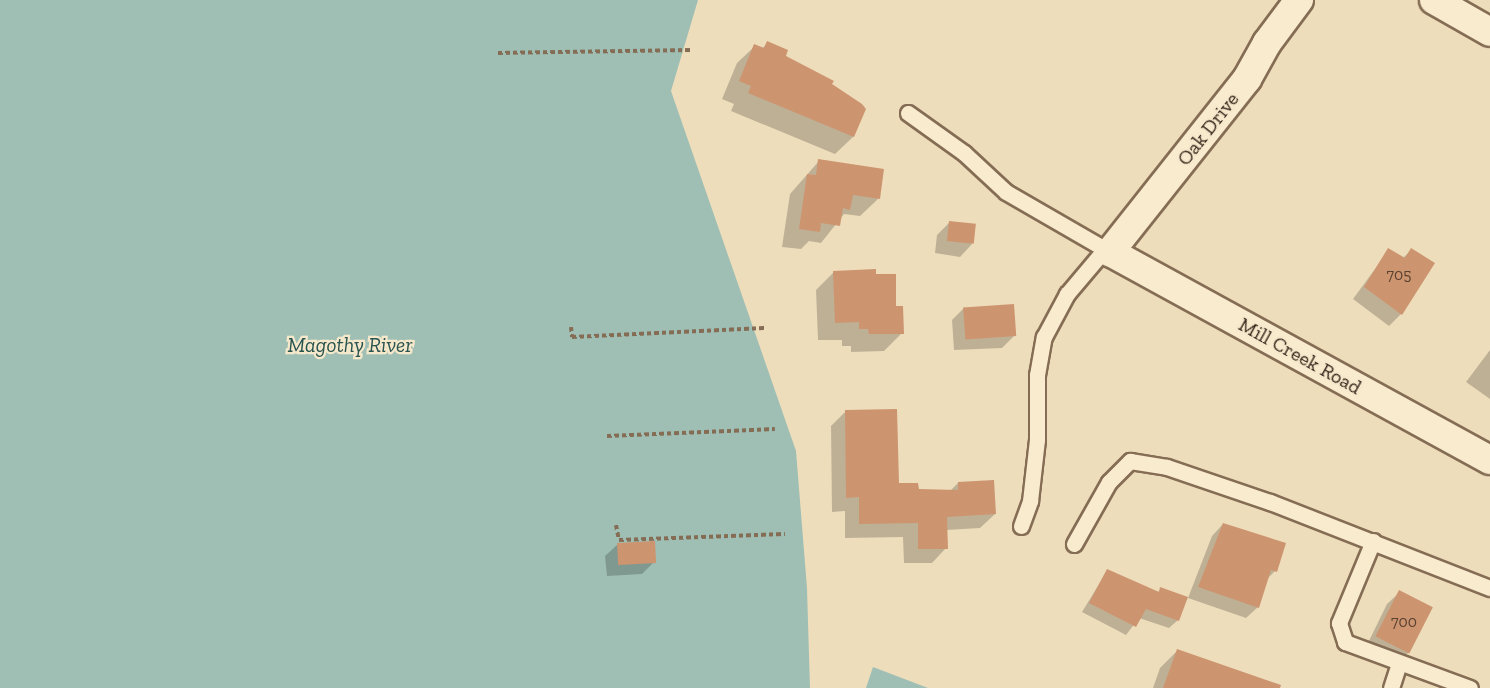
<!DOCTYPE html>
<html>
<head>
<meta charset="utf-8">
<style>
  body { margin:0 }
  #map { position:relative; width:1490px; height:688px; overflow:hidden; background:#edb; font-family:"Zilla Slab",serif }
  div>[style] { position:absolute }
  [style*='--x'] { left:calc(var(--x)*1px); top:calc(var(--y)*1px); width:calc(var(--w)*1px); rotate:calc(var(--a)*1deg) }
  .water>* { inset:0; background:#9fbfb5 }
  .shadow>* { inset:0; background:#0003 }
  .building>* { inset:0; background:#cd9470; transform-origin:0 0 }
  .path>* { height:4px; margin-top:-2px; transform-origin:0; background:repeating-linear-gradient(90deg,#856d55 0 4.5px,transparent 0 7.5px) }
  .roads { filter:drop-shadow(2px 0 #856d55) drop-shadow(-2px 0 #856d55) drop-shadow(0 2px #856d55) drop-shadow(0 -2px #856d55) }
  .service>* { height:15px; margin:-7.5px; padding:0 7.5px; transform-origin:7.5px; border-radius:7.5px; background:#f9ebce }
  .minor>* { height:28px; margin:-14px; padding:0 14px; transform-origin:14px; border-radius:14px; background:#f9ebce }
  span { translate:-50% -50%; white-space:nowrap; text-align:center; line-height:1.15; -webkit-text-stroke:4.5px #f5e8cb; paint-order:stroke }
  .number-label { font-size:16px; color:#5a4230 }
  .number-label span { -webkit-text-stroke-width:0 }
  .street-label { font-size:20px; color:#34261a }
  .water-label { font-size:21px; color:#295450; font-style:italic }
</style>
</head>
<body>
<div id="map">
  <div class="water">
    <div style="clip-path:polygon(0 0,698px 0,671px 91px,796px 451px,807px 588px,810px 688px,0 688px)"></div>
    <div style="clip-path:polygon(873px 667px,928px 688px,866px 688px)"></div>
  </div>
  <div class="shadow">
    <div style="clip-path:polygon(767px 43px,864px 110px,853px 137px,835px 154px,731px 111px,734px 104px,722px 99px,737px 63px,755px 46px,762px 49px)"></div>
    <div style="clip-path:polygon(819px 161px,878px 199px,860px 216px,844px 214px,821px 243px,809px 241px,801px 249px,782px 247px,790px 194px)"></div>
    <div style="clip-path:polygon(950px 222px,972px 244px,960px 257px,935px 253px,937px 235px)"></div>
    <div style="clip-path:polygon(1389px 250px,1403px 258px,1411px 250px,1401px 314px,1389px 326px,1353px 299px)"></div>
    <div style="clip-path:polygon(834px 272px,874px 276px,902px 333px,884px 351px,851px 352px,851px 346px,842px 346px,842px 340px,818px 340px,816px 290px)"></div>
    <div style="clip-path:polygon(964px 308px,1014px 336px,1002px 348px,954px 350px,952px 320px)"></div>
    <div style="clip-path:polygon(1490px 350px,1490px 399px,1466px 382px)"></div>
    <div style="clip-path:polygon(846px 411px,897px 485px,917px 491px,950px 491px,958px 483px,995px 514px,980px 528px,946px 530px,946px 548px,932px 563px,904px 563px,903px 537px,845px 538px,845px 511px,832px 512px,831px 426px)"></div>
    <div style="clip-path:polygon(1223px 524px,1275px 571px,1266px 580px,1258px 607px,1246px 618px,1188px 598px,1212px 536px)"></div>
    <div style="clip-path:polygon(618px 544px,654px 562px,642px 574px,607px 576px,605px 556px)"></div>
    <div style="clip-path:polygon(1107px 571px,1157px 593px,1161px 589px,1178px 620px,1169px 628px,1139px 618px,1126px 635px,1082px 612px)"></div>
    <div style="clip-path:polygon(1400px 592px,1431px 607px,1408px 653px,1396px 665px,1365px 649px,1387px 604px)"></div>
    <div style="clip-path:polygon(1178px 650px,1258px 688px,1153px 688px,1160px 668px)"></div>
  </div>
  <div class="building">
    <div style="clip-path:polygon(767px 41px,788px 50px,786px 56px,834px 81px,832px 84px,862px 104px,866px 109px,854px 137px,748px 93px,751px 86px,739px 81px,754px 44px,764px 48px)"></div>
    <div style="clip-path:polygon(818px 159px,884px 169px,880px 199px,853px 195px,850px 210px,843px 208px,840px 226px,821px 223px,820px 232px,799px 229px,807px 174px,816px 175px)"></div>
    <div style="left:949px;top:221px;width:27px;height:20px;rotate:6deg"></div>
    <div style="clip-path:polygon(1388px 248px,1405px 258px,1411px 248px,1435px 263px,1402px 315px,1364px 287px)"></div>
    <div style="clip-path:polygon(876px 269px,876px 274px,896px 274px,896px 306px,903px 306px,904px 334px,869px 334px,868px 329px,859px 329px,859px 322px,835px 323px,833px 271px)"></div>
    <div style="left:1014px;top:304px;width:32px;height:51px;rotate:86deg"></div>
    <div style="clip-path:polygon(897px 409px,899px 483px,918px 483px,919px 489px,958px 490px,958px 482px,994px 480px,996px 514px,947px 517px,948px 549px,918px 549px,918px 523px,859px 524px,859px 497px,846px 498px,845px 410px)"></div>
    <div style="clip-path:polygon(1223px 523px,1286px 543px,1277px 572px,1271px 570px,1259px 608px,1198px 587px)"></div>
    <div style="left:655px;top:541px;width:22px;height:38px;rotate:87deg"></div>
    <div style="clip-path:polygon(1107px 569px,1159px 592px,1160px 587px,1188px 597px,1179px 621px,1146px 609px,1136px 627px,1089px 603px)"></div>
    <div style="left:1399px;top:590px;width:38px;height:52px;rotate:27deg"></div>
    <div style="clip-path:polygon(1177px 649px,1281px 685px,1280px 688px,1163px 688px)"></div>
  </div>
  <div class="path">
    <div style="--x:498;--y:53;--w:194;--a:-0.9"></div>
    <div style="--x:571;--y:327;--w:10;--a:84"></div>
    <div style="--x:572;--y:337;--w:194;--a:-2.7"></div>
    <div style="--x:607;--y:436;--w:168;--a:-2.4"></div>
    <div style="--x:616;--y:525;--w:15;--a:79"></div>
    <div style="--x:619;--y:540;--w:166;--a:-2.1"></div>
  </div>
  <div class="roads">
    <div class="service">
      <div style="--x:908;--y:113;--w:69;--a:35.5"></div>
      <div style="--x:964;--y:153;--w:57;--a:42.9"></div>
      <div style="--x:1006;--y:192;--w:120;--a:30"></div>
      <div style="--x:1021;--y:526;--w:27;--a:-70"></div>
      <div style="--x:1030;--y:501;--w:61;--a:-83.5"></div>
      <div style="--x:1037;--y:440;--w:65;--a:-90"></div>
      <div style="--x:1037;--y:375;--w:39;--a:-80"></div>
      <div style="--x:1044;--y:337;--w:49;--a:-61.9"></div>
      <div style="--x:1067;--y:294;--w:59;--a:-49.8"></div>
      <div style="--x:1373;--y:541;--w:89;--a:112.5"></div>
      <div style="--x:1339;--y:623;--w:20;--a:72"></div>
      <div style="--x:1345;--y:642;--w:133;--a:20.2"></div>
      <div style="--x:1074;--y:544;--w:71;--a:-60.6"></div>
      <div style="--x:1109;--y:482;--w:30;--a:-45"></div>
      <div style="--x:1130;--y:461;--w:37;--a:9"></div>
      <div style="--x:1167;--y:467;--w:109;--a:18.8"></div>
      <div style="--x:1270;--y:502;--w:236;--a:21.4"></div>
      <div style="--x:1391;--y:688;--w:26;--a:-72"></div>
    </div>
    <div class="minor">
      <div style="--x:1299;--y:0;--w:54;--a:126.7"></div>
      <div style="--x:1267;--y:43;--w:41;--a:119.1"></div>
      <div style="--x:1247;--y:79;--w:221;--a:128.4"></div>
      <div style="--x:1110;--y:252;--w:433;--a:28.7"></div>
      <div style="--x:1434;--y:0;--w:64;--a:29.7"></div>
    </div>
  </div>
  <div class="number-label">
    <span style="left:1399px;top:275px">705</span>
    <span style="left:1404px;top:622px">700</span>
  </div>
  <div class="street-label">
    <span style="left:1208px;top:129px;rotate:-52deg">Oak Drive</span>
    <span style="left:1300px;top:356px;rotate:29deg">Mill Creek Road</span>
  </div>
  <div class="water-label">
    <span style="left:350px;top:345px">Magothy River</span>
  </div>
</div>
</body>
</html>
